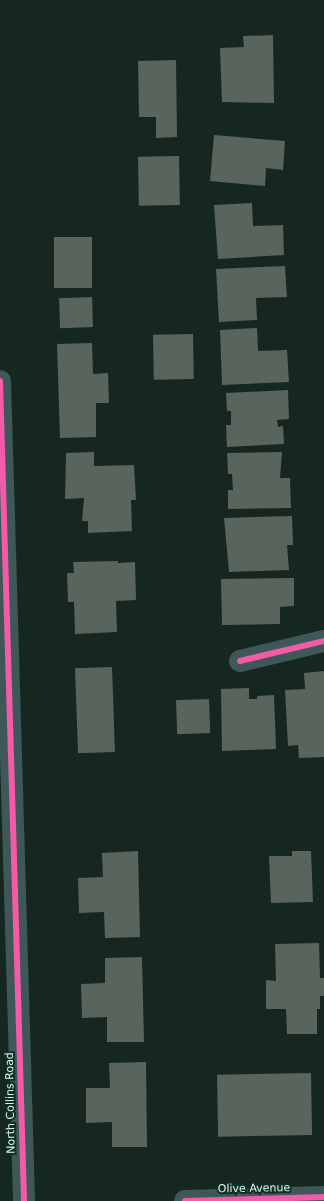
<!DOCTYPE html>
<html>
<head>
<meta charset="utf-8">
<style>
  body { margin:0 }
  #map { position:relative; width:324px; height:1201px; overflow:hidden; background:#162722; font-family:"DejaVu Sans",sans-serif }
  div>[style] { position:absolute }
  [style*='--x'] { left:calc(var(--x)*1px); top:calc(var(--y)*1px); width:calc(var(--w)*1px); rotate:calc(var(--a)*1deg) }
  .building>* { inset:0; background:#59645d; transform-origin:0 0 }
  .minor>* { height:22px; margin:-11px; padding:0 11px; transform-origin:11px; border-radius:11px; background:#3e5757 }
  .cycleway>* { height:6px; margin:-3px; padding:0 3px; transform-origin:3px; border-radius:3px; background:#f35aa7 }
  span { translate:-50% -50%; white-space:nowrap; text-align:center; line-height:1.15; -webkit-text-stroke:4px #0f2e25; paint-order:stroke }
  .street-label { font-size:11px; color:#e2f4ed }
</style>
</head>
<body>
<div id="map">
  <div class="building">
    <div style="clip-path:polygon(273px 35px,274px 103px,222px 102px,220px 48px,244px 47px,243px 36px)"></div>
    <div style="clip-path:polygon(176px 60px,177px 137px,156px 138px,156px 117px,139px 117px,138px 61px)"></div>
    <div style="clip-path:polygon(214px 135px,285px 141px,283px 170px,266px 168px,265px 186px,210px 181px)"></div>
    <div style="left:179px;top:156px;width:49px;height:41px;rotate:89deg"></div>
    <div style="clip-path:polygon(252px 203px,253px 226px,283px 225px,284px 255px,218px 259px,214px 205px)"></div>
    <div style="left:54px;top:237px;width:38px;height:51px"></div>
    <div style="clip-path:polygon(285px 266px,287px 297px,256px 298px,257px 320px,219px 322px,216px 269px)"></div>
    <div style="left:92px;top:297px;width:30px;height:33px;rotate:88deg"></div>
    <div style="clip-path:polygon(257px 328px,258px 351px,287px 350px,289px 382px,222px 385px,220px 330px)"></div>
    <div style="left:193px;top:334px;width:45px;height:40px;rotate:89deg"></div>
    <div style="clip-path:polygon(92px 343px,93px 374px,108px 373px,109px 403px,96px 403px,96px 437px,60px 438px,57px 344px)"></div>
    <div style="clip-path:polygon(288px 390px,289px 419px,277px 420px,278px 427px,283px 426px,284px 444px,227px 447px,226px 425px,231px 425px,231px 411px,227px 411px,226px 393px)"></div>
    <div style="clip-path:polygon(94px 452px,94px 466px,134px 465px,136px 500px,131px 500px,132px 531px,88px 533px,88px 521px,82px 521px,84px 498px,65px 499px,66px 453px)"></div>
    <div style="clip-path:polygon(282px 452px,280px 478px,290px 478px,291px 508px,228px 509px,228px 490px,233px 490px,232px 474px,228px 474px,227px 453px)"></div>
    <div style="clip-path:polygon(292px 516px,293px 545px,287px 545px,289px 570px,229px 572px,224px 518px)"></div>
    <div style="clip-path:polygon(118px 561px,118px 563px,135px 562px,136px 600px,116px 601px,117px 632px,75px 634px,74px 602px,68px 602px,67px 573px,74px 573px,73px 562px)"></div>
    <div style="clip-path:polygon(294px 578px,294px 606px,280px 607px,280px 624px,222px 625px,221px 579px)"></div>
    <div style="left:112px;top:667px;width:85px;height:37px;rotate:88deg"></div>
    <div style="clip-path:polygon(324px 671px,324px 757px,299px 758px,298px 745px,288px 746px,285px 690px,305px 689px,304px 673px)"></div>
    <div style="clip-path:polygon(249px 688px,249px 699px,257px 699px,257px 696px,274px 695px,276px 749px,222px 751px,221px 689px)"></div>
    <div style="left:209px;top:699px;width:34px;height:33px;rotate:88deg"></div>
    <div style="clip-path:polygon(138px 851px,140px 937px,105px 938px,104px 912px,79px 913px,78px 878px,103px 877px,102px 853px)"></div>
    <div style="clip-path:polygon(292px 851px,311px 851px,313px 902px,271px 903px,269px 856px,292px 856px)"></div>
    <div style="clip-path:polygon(319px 943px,320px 978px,324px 978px,324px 996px,320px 996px,320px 1009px,317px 1009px,317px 1034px,287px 1034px,286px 1009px,266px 1009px,266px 980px,276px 981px,275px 944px)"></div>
    <div style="clip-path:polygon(142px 957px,144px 1042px,107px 1042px,107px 1017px,82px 1018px,81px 984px,105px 983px,105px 958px)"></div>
    <div style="clip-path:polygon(146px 1062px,147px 1147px,112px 1147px,112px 1122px,86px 1123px,86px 1088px,110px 1088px,109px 1063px)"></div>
    <div style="left:311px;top:1073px;width:62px;height:94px;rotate:89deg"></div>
  </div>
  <div class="minor">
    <div style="--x:0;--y:381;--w:820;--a:88.32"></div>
    <div style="--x:240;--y:661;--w:86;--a:-13.4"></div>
    <div style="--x:185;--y:1201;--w:139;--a:-1.6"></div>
  </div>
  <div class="cycleway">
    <div style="--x:0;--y:381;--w:820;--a:88.32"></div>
    <div style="--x:240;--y:661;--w:86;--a:-13.4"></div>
    <div style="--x:185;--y:1201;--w:139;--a:-1.6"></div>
  </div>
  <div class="street-label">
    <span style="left:11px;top:1103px;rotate:-91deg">North Collins Road</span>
    <span style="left:254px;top:1189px;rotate:-1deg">Olive Avenue</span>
  </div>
</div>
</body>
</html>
